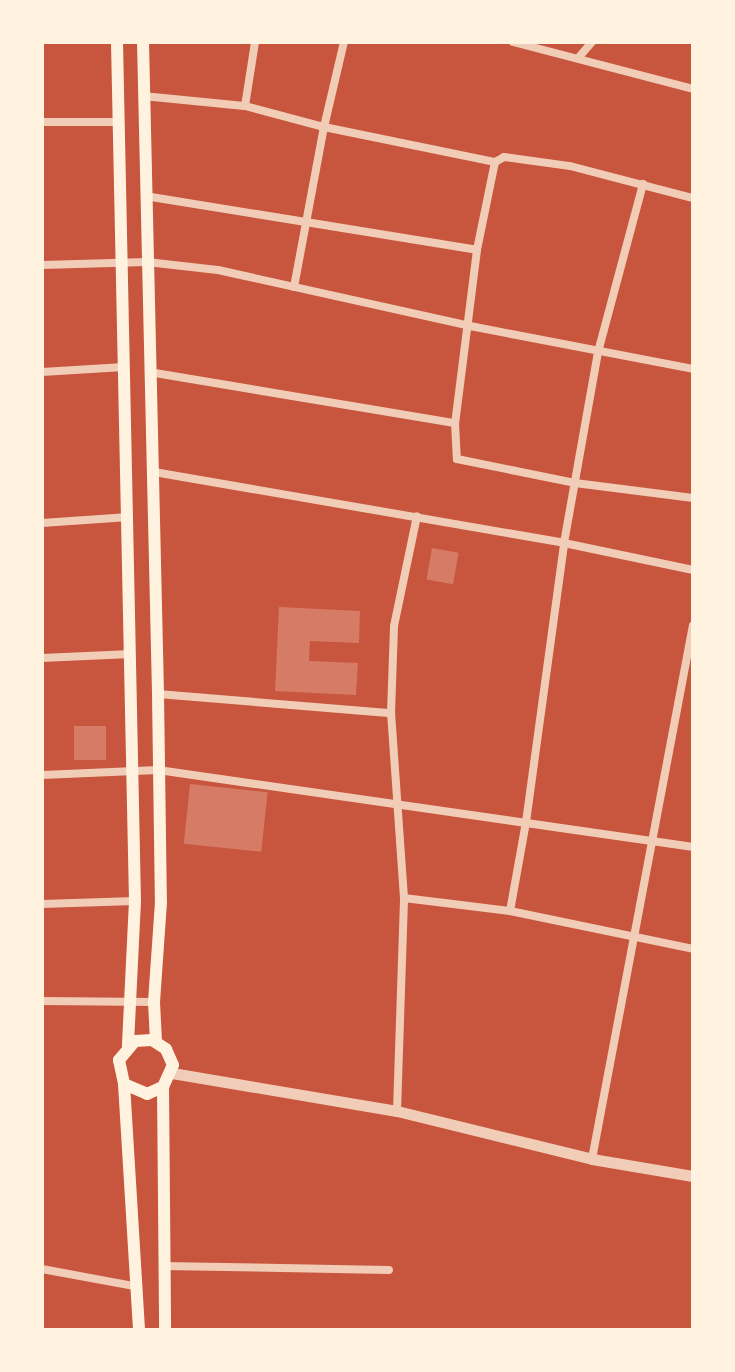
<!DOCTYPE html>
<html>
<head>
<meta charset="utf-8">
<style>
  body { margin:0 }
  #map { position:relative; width:735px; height:1372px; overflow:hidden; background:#c8553d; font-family:"Varela Round",sans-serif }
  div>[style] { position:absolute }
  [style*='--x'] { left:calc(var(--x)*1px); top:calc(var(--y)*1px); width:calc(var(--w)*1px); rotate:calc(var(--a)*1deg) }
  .building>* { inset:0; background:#d67c66; transform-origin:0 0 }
  .minor>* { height:8px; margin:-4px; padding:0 4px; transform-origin:4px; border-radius:4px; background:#f1ccb7 }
  .tertiary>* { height:11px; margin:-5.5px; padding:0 5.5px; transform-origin:5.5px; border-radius:5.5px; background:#f1ccb7 }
  .secondary>* { height:12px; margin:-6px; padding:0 6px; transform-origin:6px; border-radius:6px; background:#fff3e0 }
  span { translate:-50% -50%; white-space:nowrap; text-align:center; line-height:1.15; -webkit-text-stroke:6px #fff3e0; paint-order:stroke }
  .frame { position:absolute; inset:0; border:44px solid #fff3e0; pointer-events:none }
</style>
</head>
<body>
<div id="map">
  <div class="building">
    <div style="left:432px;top:548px;width:27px;height:32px;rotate:10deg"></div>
    <div style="clip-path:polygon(279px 607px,360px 611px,359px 643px,310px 641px,309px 661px,358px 663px,356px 695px,275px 691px)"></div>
    <div style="left:74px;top:726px;width:32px;height:34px"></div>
    <div style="left:190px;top:784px;width:78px;height:60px;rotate:6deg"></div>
  </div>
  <div class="minor">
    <div style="--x:513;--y:42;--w:186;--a:14.6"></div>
    <div style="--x:579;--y:57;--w:20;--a:-49"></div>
    <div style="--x:143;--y:96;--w:102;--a:5.6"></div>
    <div style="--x:245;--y:106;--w:82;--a:14.9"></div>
    <div style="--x:324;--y:127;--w:175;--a:11.6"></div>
    <div style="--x:495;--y:162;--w:10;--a:-29"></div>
    <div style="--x:504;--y:157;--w:67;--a:7.8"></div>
    <div style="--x:570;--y:166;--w:127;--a:14.6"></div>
    <div style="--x:245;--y:106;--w:65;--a:-81.1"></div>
    <div style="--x:42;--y:122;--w:75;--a:0"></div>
    <div style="--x:495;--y:162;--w:90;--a:101.6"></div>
    <div style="--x:477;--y:250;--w:174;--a:97.2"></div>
    <div style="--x:455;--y:423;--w:36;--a:87"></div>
    <div style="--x:457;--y:459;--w:120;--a:11.5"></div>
    <div style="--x:575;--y:483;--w:119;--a:7.2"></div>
    <div style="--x:145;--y:196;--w:336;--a:9.2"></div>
    <div style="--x:42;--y:265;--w:105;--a:-1.6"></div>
    <div style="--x:147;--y:262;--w:71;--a:6.4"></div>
    <div style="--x:218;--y:270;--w:258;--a:12.5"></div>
    <div style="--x:470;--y:326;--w:227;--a:10.9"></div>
    <div style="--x:294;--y:287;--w:163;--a:-79.4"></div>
    <div style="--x:324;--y:127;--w:87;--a:-76.8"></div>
    <div style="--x:42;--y:372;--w:82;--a:-3.5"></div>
    <div style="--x:149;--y:372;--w:310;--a:9.5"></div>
    <div style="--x:154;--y:472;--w:416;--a:9.8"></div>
    <div style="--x:564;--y:543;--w:132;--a:11.8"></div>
    <div style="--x:42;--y:523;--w:87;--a:-3.9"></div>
    <div style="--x:42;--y:658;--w:89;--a:-2.6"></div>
    <div style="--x:158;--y:694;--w:234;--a:4.7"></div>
    <div style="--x:42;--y:775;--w:116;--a:-2.5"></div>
    <div style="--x:158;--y:770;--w:541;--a:8.19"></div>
    <div style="--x:404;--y:898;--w:107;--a:7"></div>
    <div style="--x:510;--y:911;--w:187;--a:11.7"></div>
    <div style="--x:42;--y:904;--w:93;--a:-1.8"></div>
    <div style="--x:510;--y:911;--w:90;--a:-79.8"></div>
    <div style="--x:526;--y:822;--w:282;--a:-82.2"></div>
    <div style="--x:564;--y:543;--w:194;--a:-79.9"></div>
    <div style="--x:598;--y:352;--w:174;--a:-75"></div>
    <div style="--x:42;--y:1001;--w:112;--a:0.5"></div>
    <div style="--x:397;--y:1111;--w:213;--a:-88.1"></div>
    <div style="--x:404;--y:898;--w:185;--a:-94"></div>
    <div style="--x:391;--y:713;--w:87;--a:-88"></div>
    <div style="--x:394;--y:626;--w:112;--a:-78.2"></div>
    <div style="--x:592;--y:1159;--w:543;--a:-79.29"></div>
    <div style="--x:163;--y:1266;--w:226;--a:1"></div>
    <div style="--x:42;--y:1269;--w:94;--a:10.5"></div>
  </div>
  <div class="tertiary">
    <div style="--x:172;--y:1073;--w:228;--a:9.6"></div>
    <div style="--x:397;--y:1111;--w:201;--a:13.8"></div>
    <div style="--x:592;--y:1159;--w:102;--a:9.6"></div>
  </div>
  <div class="secondary">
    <div style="--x:117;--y:42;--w:859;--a:88.8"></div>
    <div style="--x:135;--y:901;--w:145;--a:92.8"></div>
    <div style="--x:143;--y:42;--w:652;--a:88.68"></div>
    <div style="--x:158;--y:694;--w:208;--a:89.2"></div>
    <div style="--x:161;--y:902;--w:100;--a:94"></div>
    <div style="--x:154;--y:1002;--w:40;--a:87.1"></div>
    <div style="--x:124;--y:1084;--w:25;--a:23"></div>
    <div style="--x:147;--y:1094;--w:17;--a:-24"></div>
    <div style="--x:163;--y:1087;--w:24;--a:-66"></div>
    <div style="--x:173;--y:1065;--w:17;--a:-114"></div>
    <div style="--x:166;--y:1049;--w:17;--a:-147"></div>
    <div style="--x:152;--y:1040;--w:17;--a:177"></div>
    <div style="--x:135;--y:1041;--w:25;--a:130"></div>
    <div style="--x:119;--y:1060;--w:25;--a:78"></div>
    <div style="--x:124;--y:1084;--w:246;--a:86.5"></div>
    <div style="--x:163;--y:1087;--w:243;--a:89.5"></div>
  </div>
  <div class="frame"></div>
</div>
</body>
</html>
